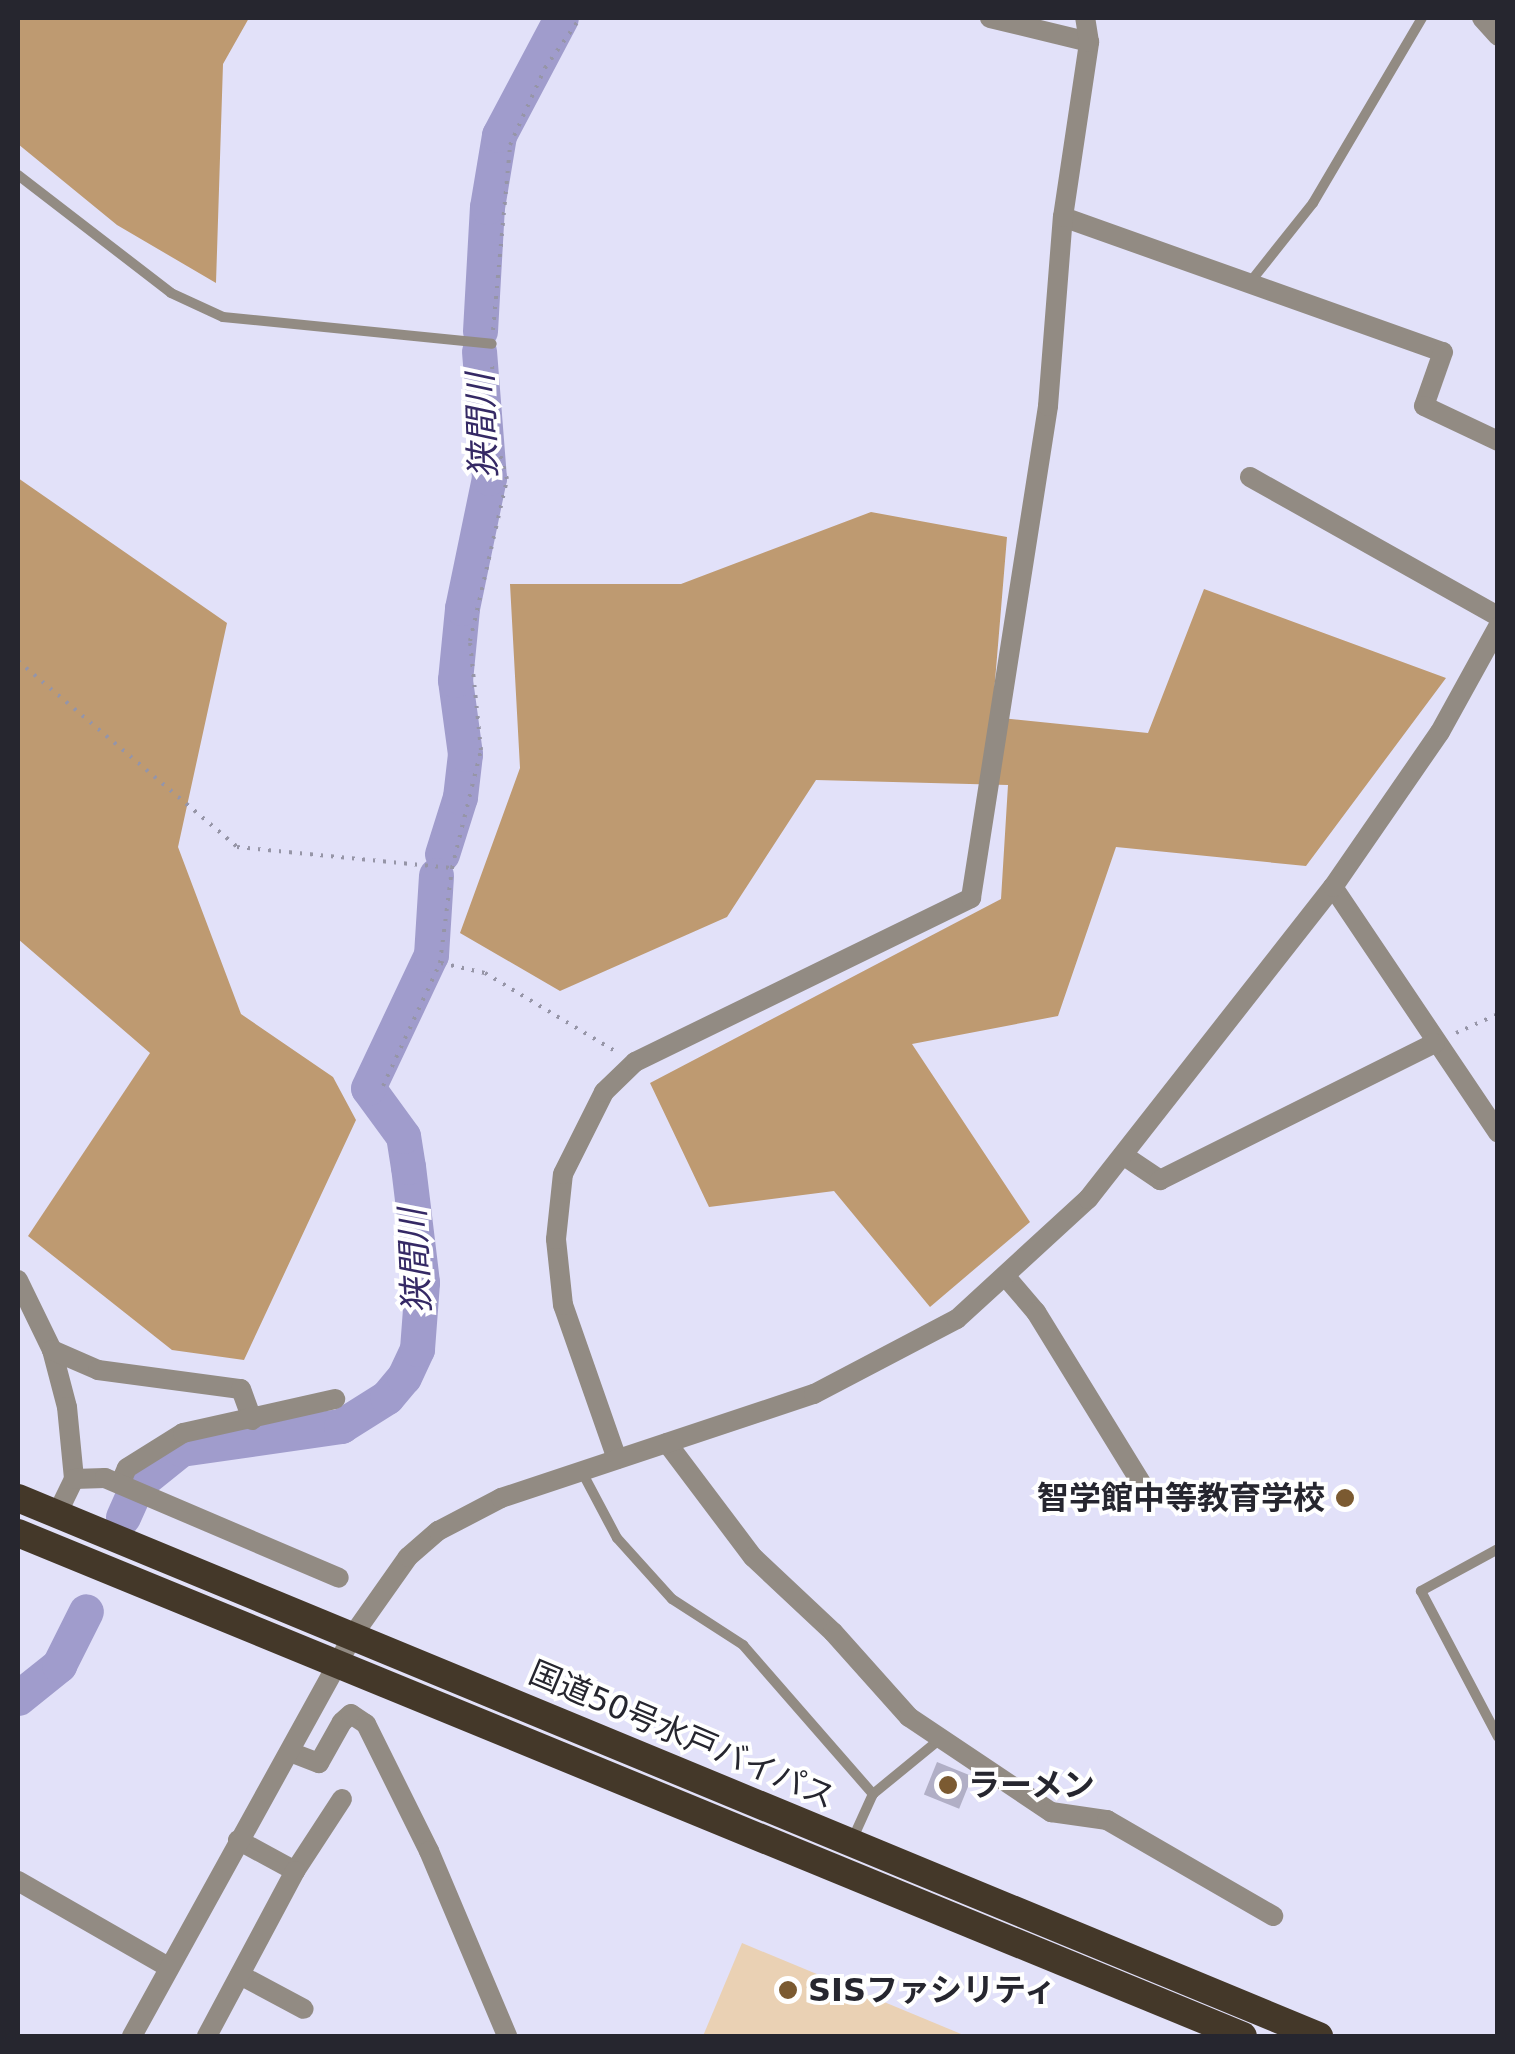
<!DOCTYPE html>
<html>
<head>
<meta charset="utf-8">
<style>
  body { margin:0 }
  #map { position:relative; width:1515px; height:2054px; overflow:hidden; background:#e2e1f9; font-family:"DejaVu Sans","Noto Sans JP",sans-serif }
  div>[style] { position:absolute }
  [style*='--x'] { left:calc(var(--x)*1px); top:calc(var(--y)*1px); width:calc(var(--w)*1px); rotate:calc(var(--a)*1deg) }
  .green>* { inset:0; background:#ead1b4 }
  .forest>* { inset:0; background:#be9a71 }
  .river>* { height:35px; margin:-17.5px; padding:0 17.5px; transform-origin:17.5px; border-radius:17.5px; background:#a09ccc }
  .building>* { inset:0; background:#b1afc6; transform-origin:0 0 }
  .path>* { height:4px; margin-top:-2px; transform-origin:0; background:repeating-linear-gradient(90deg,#9695a7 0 2.5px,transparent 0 10.5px) }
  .service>* { height:10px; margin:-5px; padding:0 5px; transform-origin:5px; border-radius:5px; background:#928b83 }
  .minor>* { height:20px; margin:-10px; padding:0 10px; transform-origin:10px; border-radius:10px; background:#928b83 }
  .tertiary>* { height:20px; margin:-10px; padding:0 10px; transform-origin:10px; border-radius:10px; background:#928b83 }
  .trunk>* { height:28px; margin:-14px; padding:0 14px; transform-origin:14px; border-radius:14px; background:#443829 }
  .dots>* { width:28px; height:28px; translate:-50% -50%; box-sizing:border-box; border:5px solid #fff; border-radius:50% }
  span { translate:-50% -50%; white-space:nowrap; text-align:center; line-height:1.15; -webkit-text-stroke:8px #fff; paint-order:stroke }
  .poi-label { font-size:32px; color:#26262f; font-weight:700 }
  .right { translate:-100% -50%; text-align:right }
  .left { translate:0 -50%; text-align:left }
  .street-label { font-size:32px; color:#26262f }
  .water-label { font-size:35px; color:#352965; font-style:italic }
  .frame { position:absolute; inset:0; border:20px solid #26262f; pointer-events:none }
</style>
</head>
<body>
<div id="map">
  <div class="green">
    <div style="clip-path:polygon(742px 1943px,966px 2036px,703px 2036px)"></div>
  </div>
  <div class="forest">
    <div style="clip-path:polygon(18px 18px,249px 18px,223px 64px,216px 283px,117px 225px,18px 144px)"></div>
    <div style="clip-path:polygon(18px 478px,227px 623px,178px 847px,241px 1014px,333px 1077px,356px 1120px,244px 1360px,172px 1350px,28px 1236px,150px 1053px,18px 939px)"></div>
    <div style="clip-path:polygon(871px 512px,1007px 537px,992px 717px,1148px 733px,1204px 589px,1446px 678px,1306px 866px,1116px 847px,1058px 1016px,912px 1044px,1030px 1222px,930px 1307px,834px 1191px,709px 1207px,650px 1083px,1001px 899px,1008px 785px,816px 780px,727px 917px,560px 991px,460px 933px,520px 768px,510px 584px,681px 584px)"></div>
  </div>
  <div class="river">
    <div style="--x:480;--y:331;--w:124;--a:-86.8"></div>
    <div style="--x:487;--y:207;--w:73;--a:-80.5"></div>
    <div style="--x:499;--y:135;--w:132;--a:-62.1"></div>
    <div style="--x:442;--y:854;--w:60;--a:-72.5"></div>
    <div style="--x:460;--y:797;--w:43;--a:-83.4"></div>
    <div style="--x:465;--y:754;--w:75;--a:-97.7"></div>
    <div style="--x:455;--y:680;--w:72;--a:-84.4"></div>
    <div style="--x:462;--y:608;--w:133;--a:-78.3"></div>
    <div style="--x:489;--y:478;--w:127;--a:-94.5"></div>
    <div style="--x:141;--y:1481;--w:51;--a:-38.7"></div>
    <div style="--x:181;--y:1449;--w:162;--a:-8.2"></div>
    <div style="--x:341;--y:1426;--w:54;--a:-32.2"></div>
    <div style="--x:387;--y:1397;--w:26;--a:-50"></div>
    <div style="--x:404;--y:1377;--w:31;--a:-65"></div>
    <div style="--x:417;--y:1349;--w:67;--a:-85.7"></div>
    <div style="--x:422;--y:1282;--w:116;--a:-96.9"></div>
    <div style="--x:408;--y:1167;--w:31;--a:-99"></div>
    <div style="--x:403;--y:1136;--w:59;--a:-126.1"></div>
    <div style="--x:368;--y:1088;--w:147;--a:-64.7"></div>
    <div style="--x:431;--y:955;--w:80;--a:-86.4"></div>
    <div style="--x:123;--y:1517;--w:24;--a:-66"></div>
    <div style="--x:18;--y:1698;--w:53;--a:-38.8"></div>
    <div style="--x:59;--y:1665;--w:60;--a:-63.4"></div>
  </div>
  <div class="building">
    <div style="left:937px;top:1762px;width:38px;height:35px;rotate:22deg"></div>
  </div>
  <div class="path">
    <div style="--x:493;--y:330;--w:186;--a:-84.7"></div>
    <div style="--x:510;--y:145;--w:85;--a:-65.6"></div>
    <div style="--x:545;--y:68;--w:61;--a:-55"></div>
    <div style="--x:18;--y:661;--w:287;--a:40.3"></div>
    <div style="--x:237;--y:847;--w:216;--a:5.6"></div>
    <div style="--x:441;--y:963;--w:45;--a:12.8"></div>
    <div style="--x:485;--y:973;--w:155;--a:31"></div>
    <div style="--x:1456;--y:1033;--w:46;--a:-24.3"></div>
    <div style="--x:383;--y:1086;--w:136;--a:-65.1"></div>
    <div style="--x:440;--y:963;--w:96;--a:-82.8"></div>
    <div style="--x:452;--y:868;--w:122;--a:-76.2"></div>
    <div style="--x:481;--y:750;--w:110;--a:-95.8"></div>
    <div style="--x:470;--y:641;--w:166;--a:-77.1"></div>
    <div style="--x:507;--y:479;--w:49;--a:-105.5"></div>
    <div style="--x:494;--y:432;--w:72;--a:-91.6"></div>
  </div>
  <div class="service">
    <div style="--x:18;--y:175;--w:193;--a:37.6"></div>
    <div style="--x:171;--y:293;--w:57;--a:24.8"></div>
    <div style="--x:223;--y:317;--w:270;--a:5.7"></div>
    <div style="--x:1251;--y:281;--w:100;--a:-51.5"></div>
    <div style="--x:1313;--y:203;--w:215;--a:-59.5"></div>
    <div style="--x:582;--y:1472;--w:75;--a:62.1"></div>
    <div style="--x:617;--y:1538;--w:82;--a:48"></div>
    <div style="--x:672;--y:1599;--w:85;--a:32.9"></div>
    <div style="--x:743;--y:1645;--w:198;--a:48.9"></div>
    <div style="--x:1498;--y:1549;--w:88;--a:151.4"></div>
    <div style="--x:1421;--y:1591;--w:165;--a:62.2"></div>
    <div style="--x:853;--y:1838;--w:48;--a:-65.6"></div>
    <div style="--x:873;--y:1794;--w:85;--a:-39.3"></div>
  </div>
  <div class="minor">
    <div style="--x:990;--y:18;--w:102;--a:13.6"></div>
    <div style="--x:1482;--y:18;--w:24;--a:48"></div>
    <div style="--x:1063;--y:217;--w:403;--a:19.6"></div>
    <div style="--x:1443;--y:352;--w:57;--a:109.4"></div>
    <div style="--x:1424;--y:406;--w:82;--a:25.3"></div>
    <div style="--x:1250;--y:477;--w:284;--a:29.3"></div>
    <div style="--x:1333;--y:887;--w:296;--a:56.1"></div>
    <div style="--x:1123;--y:1155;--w:45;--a:34"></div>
    <div style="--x:1160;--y:1180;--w:307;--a:-26.5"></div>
    <div style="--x:1006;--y:1277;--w:46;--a:49.4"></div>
    <div style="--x:1036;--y:1312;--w:214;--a:58.4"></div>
    <div style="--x:18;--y:1280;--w:78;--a:64.1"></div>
    <div style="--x:52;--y:1350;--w:59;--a:75.3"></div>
    <div style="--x:67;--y:1407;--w:72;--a:84.4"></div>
    <div style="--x:52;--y:1350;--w:50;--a:23.5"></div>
    <div style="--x:98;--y:1370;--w:144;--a:7.6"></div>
    <div style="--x:241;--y:1389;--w:33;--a:70"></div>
    <div style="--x:667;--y:1443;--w:143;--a:53"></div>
    <div style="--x:753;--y:1557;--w:110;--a:43.2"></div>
    <div style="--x:833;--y:1632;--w:114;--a:48.2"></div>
    <div style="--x:909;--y:1717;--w:171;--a:33.8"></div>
    <div style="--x:1051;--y:1812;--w:57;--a:8.1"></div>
    <div style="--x:1107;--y:1820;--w:192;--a:30"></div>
    <div style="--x:617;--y:1459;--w:163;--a:-109.3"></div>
    <div style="--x:563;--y:1305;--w:66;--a:-96.1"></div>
    <div style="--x:556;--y:1239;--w:65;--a:-83.9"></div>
    <div style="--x:563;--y:1174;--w:92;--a:-63.4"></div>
    <div style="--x:604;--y:1092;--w:43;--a:-44.1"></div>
    <div style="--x:635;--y:1062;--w:374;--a:-26"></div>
    <div style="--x:971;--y:898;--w:498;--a:-81.1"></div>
    <div style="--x:1048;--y:406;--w:190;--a:-85.5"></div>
    <div style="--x:1063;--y:217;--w:177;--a:-81.5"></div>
    <div style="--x:1089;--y:42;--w:24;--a:-99"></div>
    <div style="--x:121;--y:1482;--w:15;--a:-67"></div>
    <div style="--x:127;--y:1468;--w:66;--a:-32"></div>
    <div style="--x:183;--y:1433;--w:156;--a:-12.6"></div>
    <div style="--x:57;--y:1514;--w:39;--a:-64"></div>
    <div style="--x:74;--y:1479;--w:31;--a:-2"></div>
    <div style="--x:105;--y:1478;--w:254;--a:23.1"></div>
    <div style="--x:290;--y:1752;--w:31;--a:21"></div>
    <div style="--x:319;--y:1763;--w:47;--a:-60.7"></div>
    <div style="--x:342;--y:1722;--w:12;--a:-42"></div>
    <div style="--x:351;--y:1714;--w:18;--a:34"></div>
    <div style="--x:366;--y:1724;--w:142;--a:63.6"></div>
    <div style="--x:429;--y:1851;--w:201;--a:67.1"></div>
    <div style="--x:238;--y:1840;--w:65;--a:28.5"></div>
    <div style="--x:295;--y:1871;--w:86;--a:-56.9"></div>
    <div style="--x:18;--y:1881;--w:173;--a:29.8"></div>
    <div style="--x:240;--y:1975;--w:72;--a:28"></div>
    <div style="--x:207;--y:2036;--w:187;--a:-61.9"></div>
  </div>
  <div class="tertiary">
    <div style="--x:132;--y:2036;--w:458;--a:-61.1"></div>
    <div style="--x:353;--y:1635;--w:95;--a:-54.8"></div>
    <div style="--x:408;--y:1557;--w:40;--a:-41"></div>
    <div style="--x:438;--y:1531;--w:71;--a:-27.6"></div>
    <div style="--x:501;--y:1498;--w:330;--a:-18.4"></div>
    <div style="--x:814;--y:1394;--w:161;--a:-27.7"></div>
    <div style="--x:957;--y:1319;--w:178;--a:-42.5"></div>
    <div style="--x:1088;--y:1199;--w:397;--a:-51.9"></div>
    <div style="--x:1333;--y:887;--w:188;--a:-55.4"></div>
    <div style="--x:1440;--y:732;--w:120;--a:-61.1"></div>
  </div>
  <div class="trunk">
    <div style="--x:18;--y:1498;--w:1408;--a:22.47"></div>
    <div style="--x:18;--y:1533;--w:1324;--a:22.32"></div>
  </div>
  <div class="dots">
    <div style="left:1345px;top:1498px;background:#7b5a31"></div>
    <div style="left:948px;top:1785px;background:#7b5a31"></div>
    <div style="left:788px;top:1990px;background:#7b5a31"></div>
  </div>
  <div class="poi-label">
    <span class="right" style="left:1325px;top:1498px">智学館中等教育学校</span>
    <span class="left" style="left:968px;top:1785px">ラーメン</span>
    <span class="left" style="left:808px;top:1990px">SISファシリティ</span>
  </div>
  <div class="street-label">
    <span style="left:682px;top:1735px;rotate:23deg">国道50号水戸バイパス</span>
  </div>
  <div class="water-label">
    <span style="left:482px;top:426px;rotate:-92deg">狭間川</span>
    <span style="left:415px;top:1261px;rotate:-93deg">狭間川</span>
  </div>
  <div class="frame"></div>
</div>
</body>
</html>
